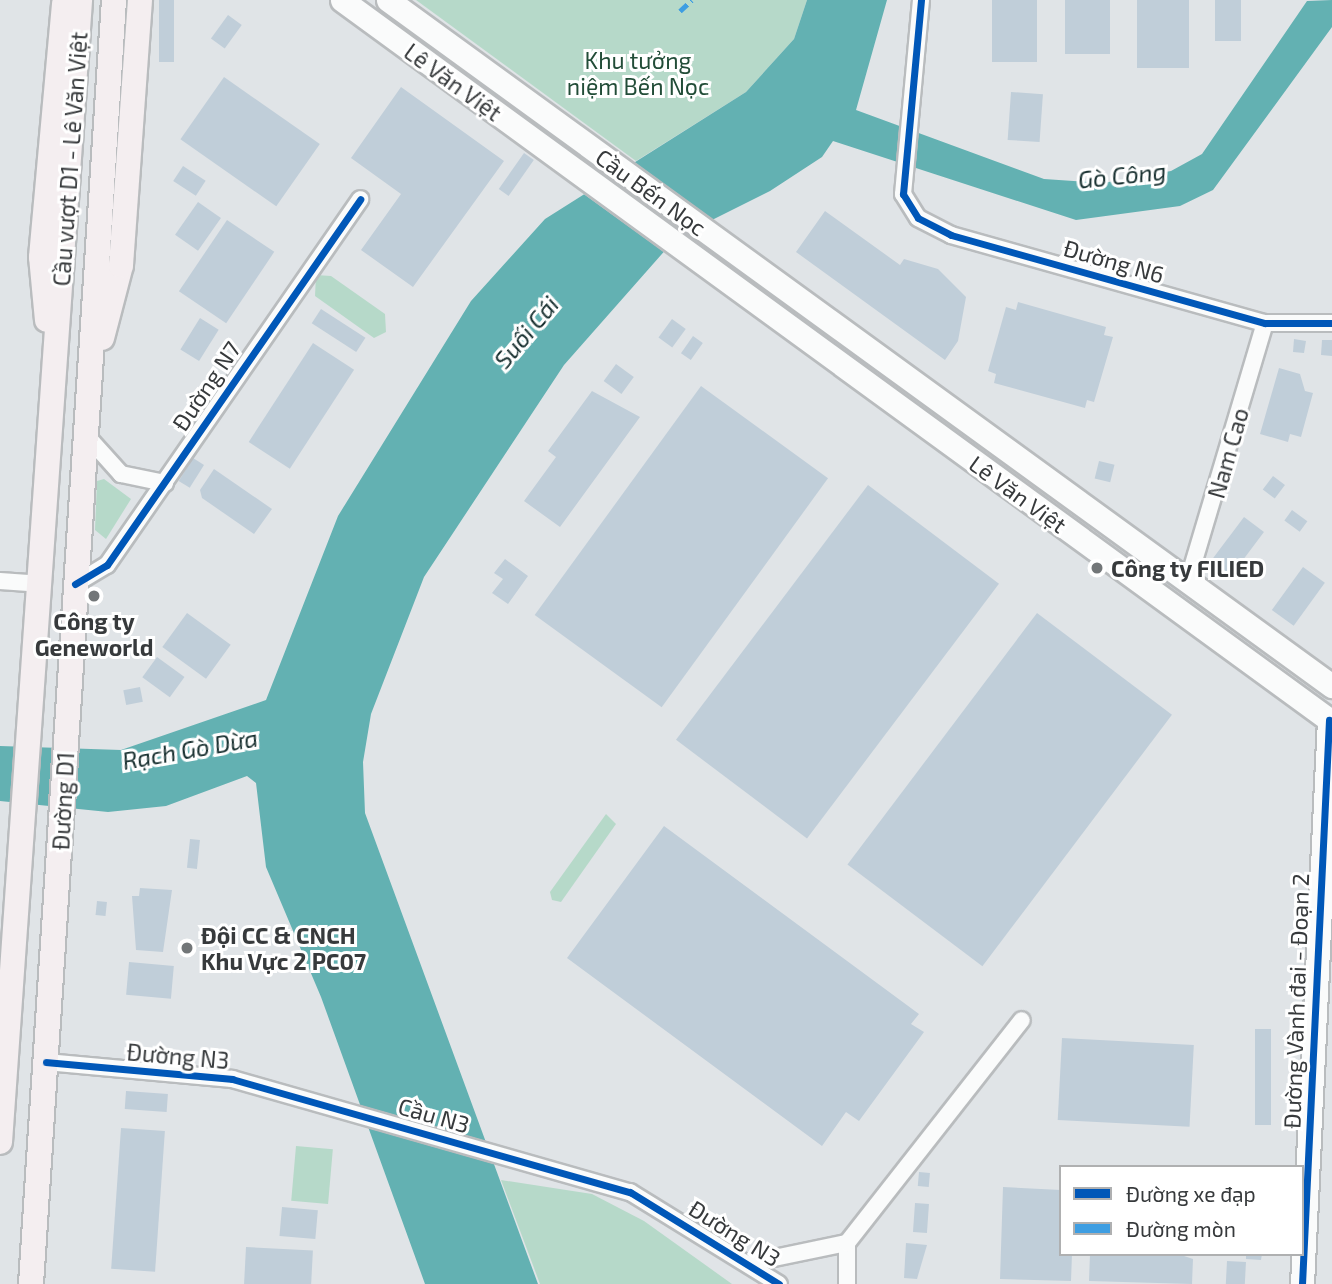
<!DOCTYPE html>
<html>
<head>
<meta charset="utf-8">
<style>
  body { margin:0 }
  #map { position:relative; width:1332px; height:1284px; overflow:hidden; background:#e0e4e7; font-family:"Exo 2",sans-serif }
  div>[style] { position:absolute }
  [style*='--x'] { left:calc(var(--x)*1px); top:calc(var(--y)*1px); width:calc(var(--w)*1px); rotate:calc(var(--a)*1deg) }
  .green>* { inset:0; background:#b6d9c9; transform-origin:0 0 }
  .water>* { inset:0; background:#63b1b2 }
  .pier>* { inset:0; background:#e0e4e7 }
  .building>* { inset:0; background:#c0ced9; transform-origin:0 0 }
  .roads { filter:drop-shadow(2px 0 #b9bcbe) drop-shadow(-2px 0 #b9bcbe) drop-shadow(0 2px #b9bcbe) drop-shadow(0 -2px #b9bcbe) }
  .street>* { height:16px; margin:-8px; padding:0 8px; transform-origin:8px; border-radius:8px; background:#fafbfb }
  .secondary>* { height:23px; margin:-11.5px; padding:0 11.5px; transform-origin:11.5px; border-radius:11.5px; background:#fafbfb }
  .primary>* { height:24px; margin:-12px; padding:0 12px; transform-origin:12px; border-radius:12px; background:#f4eef0 }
  .quiet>* { height:5px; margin-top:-2.5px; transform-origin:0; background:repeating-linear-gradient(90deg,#3e9ee2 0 10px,transparent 0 15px) }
  .cycleway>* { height:7px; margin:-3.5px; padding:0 3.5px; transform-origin:3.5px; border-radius:3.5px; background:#0057b8 }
  .dots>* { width:19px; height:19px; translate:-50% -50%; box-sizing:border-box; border:4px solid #fff; border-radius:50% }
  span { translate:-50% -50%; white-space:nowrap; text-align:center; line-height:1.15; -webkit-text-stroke:6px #fff; paint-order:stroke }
  .park-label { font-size:23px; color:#224d38 }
  .street-label { font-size:23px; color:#373a3c }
  .poi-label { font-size:23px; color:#373a3c; font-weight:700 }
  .left { translate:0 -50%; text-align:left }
  .water-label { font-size:24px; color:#172f2f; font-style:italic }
  .legend { position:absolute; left:1059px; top:1165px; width:245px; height:91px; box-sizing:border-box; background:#fff; border:2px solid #afb0b1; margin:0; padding:9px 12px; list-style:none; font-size:21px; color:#373a3c }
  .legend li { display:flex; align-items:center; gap:14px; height:35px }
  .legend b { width:35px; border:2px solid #afb0b1 }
</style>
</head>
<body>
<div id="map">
  <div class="green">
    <div style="clip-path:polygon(416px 0,807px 0,794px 39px,746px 92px,636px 161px)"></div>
    <div style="clip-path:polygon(316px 275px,331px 276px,385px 314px,386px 332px,374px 338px,315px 296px)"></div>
    <div style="clip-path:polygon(104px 479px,131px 499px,106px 539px,95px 530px,97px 481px)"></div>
    <div style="clip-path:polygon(606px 814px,616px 824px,561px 902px,552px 900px,550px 892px)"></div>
    <div style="left:296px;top:1146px;width:37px;height:55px;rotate:5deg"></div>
    <div style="clip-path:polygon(501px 1180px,592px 1194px,644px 1221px,732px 1284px,540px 1284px)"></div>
  </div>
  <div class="water">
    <div style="clip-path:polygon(807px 0,887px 0,856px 110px,1044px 179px,1103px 183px,1171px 171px,1202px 154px,1307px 1px,1332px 0,1332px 27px,1213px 190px,1180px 206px,1076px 220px,833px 141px,822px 157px,770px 191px,676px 238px,564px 365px,424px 577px,371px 714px,363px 762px,365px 813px,538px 1284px,425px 1284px,321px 997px,266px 867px,256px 783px,247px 776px,166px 806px,108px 812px,0 801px,0 746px,121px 750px,266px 700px,338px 516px,471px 301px,545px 219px,746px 92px,794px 39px)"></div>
  </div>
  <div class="pier">
    <div style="clip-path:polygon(631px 160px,716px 222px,667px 254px,581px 192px)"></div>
  </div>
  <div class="building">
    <div style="left:159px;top:0;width:15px;height:62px"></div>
    <div style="left:992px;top:0;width:45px;height:62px"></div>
    <div style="left:1065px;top:0;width:45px;height:54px"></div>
    <div style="left:1137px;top:0;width:52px;height:68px"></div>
    <div style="left:1215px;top:0;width:26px;height:41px"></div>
    <div style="left:228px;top:15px;width:17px;height:29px;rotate:36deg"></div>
    <div style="left:224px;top:77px;width:117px;height:76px;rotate:35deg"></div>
    <div style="clip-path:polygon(401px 87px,504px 161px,413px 287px,361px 250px,401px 194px,351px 158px)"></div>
    <div style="left:1011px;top:92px;width:32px;height:48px;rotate:4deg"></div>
    <div style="left:524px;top:153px;width:12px;height:44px;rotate:35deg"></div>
    <div style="left:183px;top:166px;width:27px;height:18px;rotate:33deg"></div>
    <div style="left:198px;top:202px;width:28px;height:40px;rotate:35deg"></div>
    <div style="clip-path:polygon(825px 211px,900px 265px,904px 259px,938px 269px,966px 297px,958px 341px,945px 360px,796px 252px)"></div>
    <div style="left:227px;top:220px;width:57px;height:86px;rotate:34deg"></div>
    <div style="clip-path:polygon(1018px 302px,1106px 327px,1104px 335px,1113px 337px,1094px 402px,1087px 400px,1085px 408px,994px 383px,996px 374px,988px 371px,1006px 307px,1016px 310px)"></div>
    <div style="left:321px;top:309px;width:53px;height:17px;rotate:33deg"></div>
    <div style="left:200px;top:318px;width:22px;height:37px;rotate:32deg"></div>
    <div style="left:672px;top:319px;width:17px;height:23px;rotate:36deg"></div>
    <div style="left:693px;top:336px;width:12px;height:21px;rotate:35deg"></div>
    <div style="clip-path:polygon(1294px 339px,1306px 341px,1304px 353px,1293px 352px)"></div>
    <div style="clip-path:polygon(1322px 340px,1332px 340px,1332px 356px,1321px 355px)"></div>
    <div style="left:313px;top:343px;width:49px;height:118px;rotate:33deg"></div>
    <div style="left:616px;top:364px;width:22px;height:21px;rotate:36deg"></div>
    <div style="clip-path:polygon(1279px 368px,1300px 374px,1305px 391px,1313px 393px,1301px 437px,1290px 434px,1288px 442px,1260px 434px)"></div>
    <div style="left:701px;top:386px;width:157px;height:283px;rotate:36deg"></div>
    <div style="clip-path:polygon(592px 391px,640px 417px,560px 527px,524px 501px,556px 457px,548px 451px)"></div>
    <div style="left:193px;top:458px;width:13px;height:27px;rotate:32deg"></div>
    <div style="left:1099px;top:461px;width:16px;height:18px;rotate:14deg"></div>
    <div style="clip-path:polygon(214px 469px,272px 509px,254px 534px,202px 498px,200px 490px)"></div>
    <div style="left:1273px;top:476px;width:15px;height:17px;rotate:37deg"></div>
    <div style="left:868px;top:485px;width:164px;height:319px;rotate:37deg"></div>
    <div style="left:1292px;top:510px;width:19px;height:13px;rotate:36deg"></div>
    <div style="left:1244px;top:517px;width:25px;height:54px;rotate:37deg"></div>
    <div style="clip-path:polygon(505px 559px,528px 576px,508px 604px,492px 593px,503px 579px,494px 573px)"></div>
    <div style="left:1303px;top:567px;width:27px;height:53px;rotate:36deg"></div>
    <div style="left:187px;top:613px;width:54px;height:42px;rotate:36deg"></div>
    <div style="left:1037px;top:613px;width:169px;height:315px;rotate:37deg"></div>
    <div style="left:157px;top:657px;width:34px;height:25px;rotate:36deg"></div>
    <div style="left:140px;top:687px;width:15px;height:17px;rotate:79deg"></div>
    <div style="clip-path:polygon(664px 826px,919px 1014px,911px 1024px,924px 1032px,859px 1121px,846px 1112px,822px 1146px,567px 958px)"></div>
    <div style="left:190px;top:839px;width:10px;height:29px;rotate:6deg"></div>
    <div style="clip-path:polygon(140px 888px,172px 890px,163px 952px,136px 950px,132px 896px,139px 896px)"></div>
    <div style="left:97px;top:901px;width:10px;height:14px;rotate:6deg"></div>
    <div style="left:129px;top:962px;width:45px;height:33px;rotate:5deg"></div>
    <div style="left:1255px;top:1029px;width:16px;height:96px"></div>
    <div style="left:1062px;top:1038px;width:132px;height:82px;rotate:3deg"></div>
    <div style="left:126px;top:1091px;width:42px;height:18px;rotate:4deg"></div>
    <div style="left:121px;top:1128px;width:44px;height:141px;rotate:4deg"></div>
    <div style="left:919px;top:1172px;width:11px;height:14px;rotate:5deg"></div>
    <div style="clip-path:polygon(1003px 1187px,1061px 1190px,1061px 1254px,1072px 1254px,1071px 1281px,1000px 1279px)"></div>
    <div style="left:915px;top:1203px;width:14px;height:29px;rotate:4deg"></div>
    <div style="left:282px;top:1207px;width:36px;height:29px;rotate:5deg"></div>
    <div style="clip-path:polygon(906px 1243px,927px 1245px,917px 1279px,904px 1278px)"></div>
    <div style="left:246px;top:1247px;width:67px;height:37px;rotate:3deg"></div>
    <div style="clip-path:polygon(1090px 1254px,1178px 1254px,1193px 1259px,1192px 1284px,1089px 1281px)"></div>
    <div style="clip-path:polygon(1246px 1254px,1262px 1254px,1261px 1260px,1246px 1259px)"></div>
    <div style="left:1227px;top:1261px;width:19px;height:23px;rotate:3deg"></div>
  </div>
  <div class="roads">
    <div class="street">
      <div style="--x:921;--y:0;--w:195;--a:95.3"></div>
      <div style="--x:903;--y:194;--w:28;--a:58"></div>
      <div style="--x:918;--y:218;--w:37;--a:27"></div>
      <div style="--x:951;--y:235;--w:326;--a:15.7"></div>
      <div style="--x:1265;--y:323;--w:67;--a:0"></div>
      <div style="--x:85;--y:434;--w:54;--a:48"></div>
      <div style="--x:121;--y:474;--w:45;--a:11.6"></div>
      <div style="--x:0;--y:581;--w:39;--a:4"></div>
      <div style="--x:1188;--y:581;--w:269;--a:-73.4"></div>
      <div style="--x:75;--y:584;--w:37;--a:-31"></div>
      <div style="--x:107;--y:565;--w:445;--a:-55.3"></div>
      <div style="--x:46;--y:1062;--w:187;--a:5.2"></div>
      <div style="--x:232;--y:1079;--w:414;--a:15.9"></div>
      <div style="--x:630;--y:1192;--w:175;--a:31.7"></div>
      <div style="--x:750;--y:1263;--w:99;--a:-11.7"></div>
      <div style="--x:847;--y:1284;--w:41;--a:-90"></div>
      <div style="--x:847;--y:1243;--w:283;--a:-51.9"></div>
    </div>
    <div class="secondary">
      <div style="--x:342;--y:0;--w:1225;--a:36.1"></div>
      <div style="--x:388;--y:0;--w:1167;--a:36.01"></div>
      <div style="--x:1302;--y:1284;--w:565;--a:-87.26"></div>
    </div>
    <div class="primary">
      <div style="--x:47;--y:320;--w:63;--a:-95.4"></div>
      <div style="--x:41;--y:257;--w:254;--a:-84.8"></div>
      <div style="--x:102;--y:338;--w:75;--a:-75.4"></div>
      <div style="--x:121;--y:265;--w:266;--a:-85.9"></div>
      <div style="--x:0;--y:1142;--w:1145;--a:-85.99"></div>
      <div style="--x:31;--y:1284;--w:1287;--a:-86.3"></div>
    </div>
  </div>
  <div class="quiet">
    <div style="--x:680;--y:11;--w:16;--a:-43"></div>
  </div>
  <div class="cycleway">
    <div style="--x:921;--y:0;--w:195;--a:95.3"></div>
    <div style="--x:903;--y:194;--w:28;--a:58"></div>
    <div style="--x:918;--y:218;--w:37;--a:27"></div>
    <div style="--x:951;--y:235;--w:326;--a:15.7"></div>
    <div style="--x:1265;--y:323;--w:67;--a:0"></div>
    <div style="--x:75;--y:584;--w:37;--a:-31"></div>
    <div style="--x:107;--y:565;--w:445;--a:-55.3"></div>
    <div style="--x:46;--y:1062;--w:187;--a:5.2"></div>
    <div style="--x:232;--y:1079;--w:414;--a:15.9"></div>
    <div style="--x:630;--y:1192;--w:175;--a:31.7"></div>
    <div style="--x:1302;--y:1284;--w:565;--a:-87.26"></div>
  </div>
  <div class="dots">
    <div style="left:1097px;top:568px;background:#727678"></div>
    <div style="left:94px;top:596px;background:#727678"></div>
    <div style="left:187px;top:948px;background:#727678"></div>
  </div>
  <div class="park-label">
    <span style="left:638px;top:73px">Khu tưởng<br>niệm Bến Nọc</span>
  </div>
  <div class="street-label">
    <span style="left:453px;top:82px;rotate:36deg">Lê Văn Việt</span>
    <span style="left:70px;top:159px;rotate:-86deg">Cầu vượt D1 - Lê Văn Việt</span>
    <span style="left:651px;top:192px;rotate:36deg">Cầu Bến Nọc</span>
    <span style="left:1114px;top:261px;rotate:16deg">Đường N6</span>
    <span style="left:206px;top:386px;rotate:-56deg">Đường N7</span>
    <span style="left:1228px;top:453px;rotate:-74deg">Nam Cao</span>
    <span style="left:1018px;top:494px;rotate:36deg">Lê Văn Việt</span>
    <span style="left:63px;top:801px;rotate:-87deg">Đường D1</span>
    <span style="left:1296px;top:1001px;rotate:-88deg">Đường Vành đai - Đoạn 2</span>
    <span style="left:178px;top:1056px;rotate:5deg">Đường N3</span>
    <span style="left:434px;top:1115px;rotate:16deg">Cầu N3</span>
    <span style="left:735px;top:1233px;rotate:32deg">Đường N3</span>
  </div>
  <div class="poi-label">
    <span class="left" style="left:1111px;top:568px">Công ty FILIED</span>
    <span style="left:94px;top:634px">Công ty<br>Geneworld</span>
    <span class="left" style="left:201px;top:948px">Đội CC &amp; CNCH<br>Khu Vực 2 PC07</span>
  </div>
  <div class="water-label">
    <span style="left:1122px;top:175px;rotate:-6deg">Gò Công</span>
    <span style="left:526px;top:332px;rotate:-50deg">Suối Cái</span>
    <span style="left:190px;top:749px;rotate:-10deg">Rạch Gò Dừa</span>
  </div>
  <ul class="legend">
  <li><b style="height:9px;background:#0057b8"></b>Đường xe đạp</li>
  <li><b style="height:9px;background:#3e9ee2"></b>Đường mòn</li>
  </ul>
</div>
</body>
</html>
